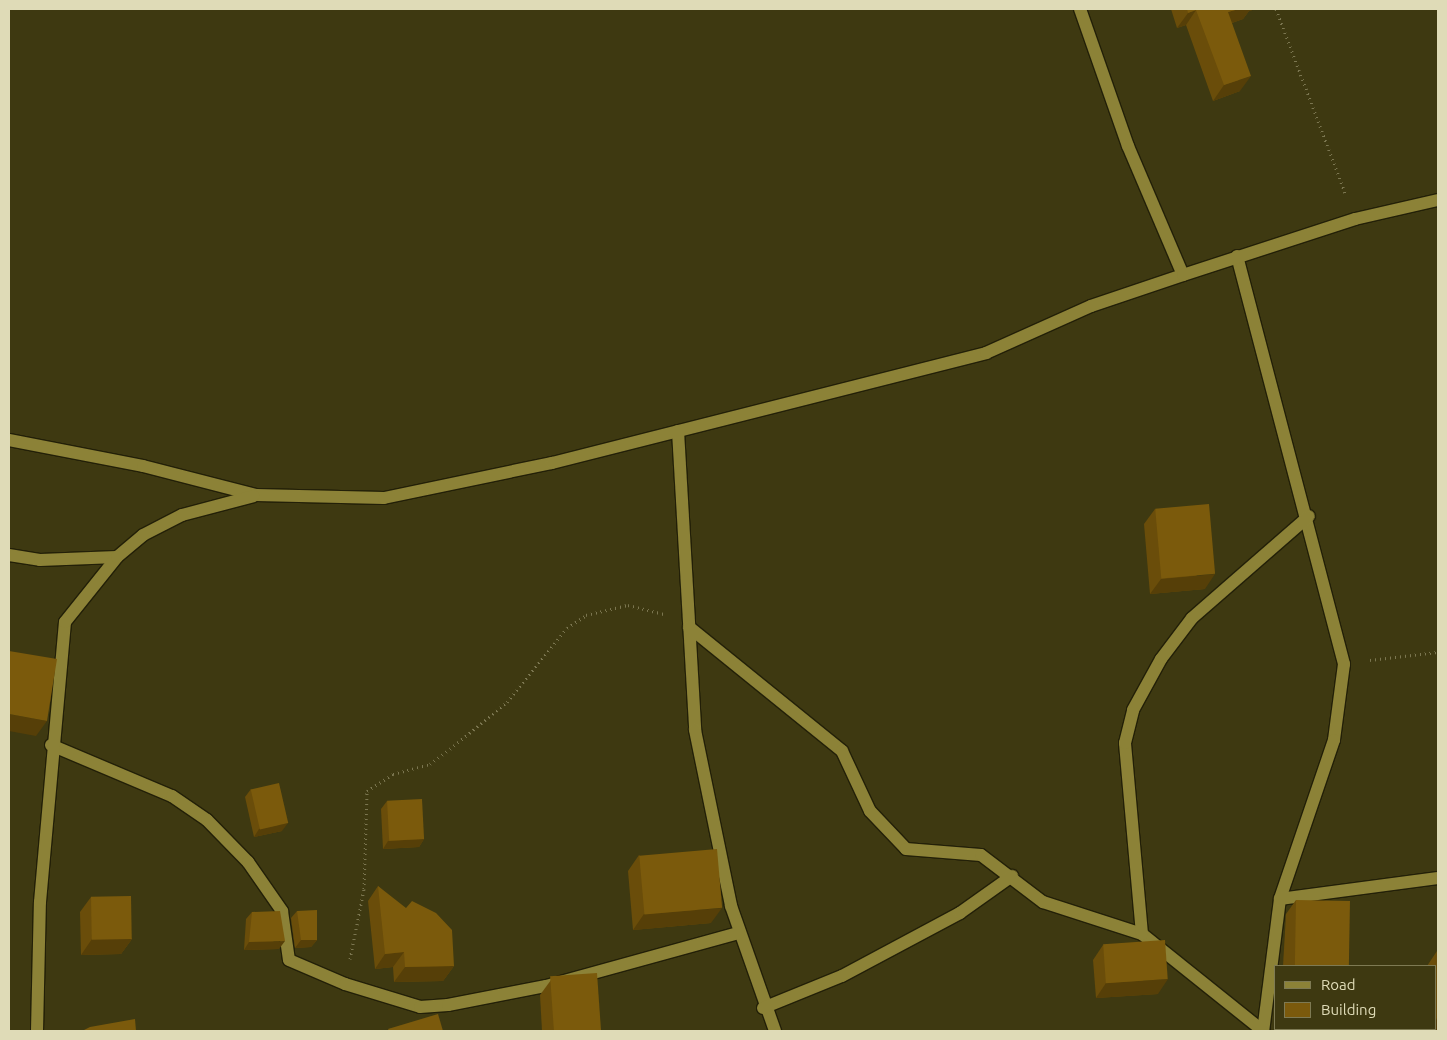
<!DOCTYPE html>
<html>
<head>
<meta charset="utf-8">
<style>
  body { margin:0 }
  #map { position:relative; width:1447px; height:1040px; overflow:hidden; background:#3e3911; font-family:Ubuntu,sans-serif }
  div>[style] { position:absolute }
  [style*='--x'] { left:calc(var(--x)*1px); top:calc(var(--y)*1px); width:calc(var(--w)*1px); rotate:calc(var(--a)*1deg) }
  .path>* { height:3px; margin-top:-1.5px; transform-origin:0; background:repeating-linear-gradient(90deg,#7b7650 0 1px,transparent 0 5px) }
  .roads { filter:drop-shadow(1px 0 #232008) drop-shadow(-1px 0 #232008) drop-shadow(0 1px #232008) drop-shadow(0 -1px #232008) }
  .minor>* { height:12px; margin:-6px; padding:0 6px; transform-origin:6px; border-radius:6px; background:#8c8237 }
  .wall>* { inset:0; background:#6a4d0a; transform-origin:0 0 }
  .shaded-wall>* { inset:0; background:#563f08 }
  .building>* { inset:0; background:#7b5a0c; transform-origin:0 0 }
  span { translate:-50% -50%; white-space:nowrap; text-align:center; line-height:1.15; -webkit-text-stroke:5px #3e3911; paint-order:stroke }
  .frame { position:absolute; inset:0; border:10px solid #dfdbb7; pointer-events:none }
  .legend { position:absolute; left:1274px; top:965px; width:162px; height:65px; box-sizing:border-box; background:#3e3911; border:1px solid #7e7a53; margin:0; padding:6px 9px; list-style:none; font-size:15px; color:#dfdbb7 }
  .legend li { display:flex; align-items:center; gap:10px; height:25px }
  .legend b { width:25px; border:1px solid #7e7a53 }
</style>
</head>
<body>
<div id="map">
  <div class="path">
    <div style="--x:1276;--y:9;--w:199;--a:69.4"></div>
    <div style="--x:1370;--y:660;--w:68;--a:-6.7"></div>
    <div style="--x:350;--y:959;--w:71;--a:-78.7"></div>
    <div style="--x:364;--y:889;--w:98;--a:-88.2"></div>
    <div style="--x:367;--y:791;--w:31;--a:-33"></div>
    <div style="--x:393;--y:774;--w:38;--a:-15"></div>
    <div style="--x:430;--y:764;--w:25;--a:-37"></div>
    <div style="--x:450;--y:749;--w:74;--a:-39.5"></div>
    <div style="--x:507;--y:702;--w:95;--a:-51"></div>
    <div style="--x:567;--y:628;--w:23;--a:-34"></div>
    <div style="--x:586;--y:615;--w:43;--a:-13.4"></div>
    <div style="--x:628;--y:605;--w:37;--a:14"></div>
  </div>
  <div class="roads">
    <div class="minor">
      <div style="--x:1080;--y:9;--w:145;--a:70.7"></div>
      <div style="--x:1128;--y:146;--w:140;--a:66.9"></div>
      <div style="--x:1237;--y:256;--w:422;--a:75.3"></div>
      <div style="--x:1344;--y:664;--w:77;--a:97.5"></div>
      <div style="--x:1334;--y:740;--w:168;--a:108.8"></div>
      <div style="--x:1280;--y:899;--w:133;--a:97.3"></div>
      <div style="--x:678;--y:431;--w:299;--a:86.7"></div>
      <div style="--x:695;--y:730;--w:180;--a:78.4"></div>
      <div style="--x:731;--y:906;--w:133;--a:70.6"></div>
      <div style="--x:9;--y:440;--w:136;--a:11"></div>
      <div style="--x:143;--y:466;--w:117;--a:14.4"></div>
      <div style="--x:256;--y:495;--w:128;--a:1.3"></div>
      <div style="--x:384;--y:498;--w:172;--a:-11.8"></div>
      <div style="--x:552;--y:463;--w:448;--a:-14.2"></div>
      <div style="--x:986;--y:353;--w:115;--a:-24.1"></div>
      <div style="--x:1091;--y:306;--w:97;--a:-18.6"></div>
      <div style="--x:1183;--y:275;--w:181;--a:-18"></div>
      <div style="--x:1355;--y:219;--w:85;--a:-12.9"></div>
      <div style="--x:9;--y:555;--w:31;--a:9"></div>
      <div style="--x:40;--y:560;--w:77;--a:-2.2"></div>
      <div style="--x:689;--y:627;--w:197;--a:39"></div>
      <div style="--x:842;--y:751;--w:66;--a:65"></div>
      <div style="--x:870;--y:811;--w:52;--a:46.5"></div>
      <div style="--x:906;--y:849;--w:75;--a:4.6"></div>
      <div style="--x:981;--y:855;--w:78;--a:37.2"></div>
      <div style="--x:1043;--y:902;--w:104;--a:17.9"></div>
      <div style="--x:1142;--y:934;--w:155;--a:38.7"></div>
      <div style="--x:51;--y:745;--w:131;--a:22.9"></div>
      <div style="--x:172;--y:796;--w:42;--a:34.4"></div>
      <div style="--x:207;--y:820;--w:59;--a:45.7"></div>
      <div style="--x:248;--y:862;--w:60;--a:55.2"></div>
      <div style="--x:282;--y:911;--w:49;--a:81.9"></div>
      <div style="--x:289;--y:960;--w:61;--a:23.2"></div>
      <div style="--x:345;--y:984;--w:78;--a:17"></div>
      <div style="--x:420;--y:1007;--w:28;--a:-4"></div>
      <div style="--x:448;--y:1005;--w:100;--a:-11"></div>
      <div style="--x:546;--y:986;--w:200;--a:-15.4"></div>
      <div style="--x:1280;--y:899;--w:159;--a:-7.6"></div>
      <div style="--x:1142;--y:934;--w:192;--a:-95.1"></div>
      <div style="--x:1125;--y:743;--w:34;--a:-76"></div>
      <div style="--x:1133;--y:710;--w:58;--a:-61.2"></div>
      <div style="--x:1161;--y:659;--w:51;--a:-52.9"></div>
      <div style="--x:1192;--y:618;--w:155;--a:-41.1"></div>
      <div style="--x:763;--y:1008;--w:85;--a:-22.1"></div>
      <div style="--x:842;--y:976;--w:134;--a:-28.1"></div>
      <div style="--x:960;--y:913;--w:64;--a:-35.4"></div>
      <div style="--x:37;--y:1031;--w:129;--a:-88.7"></div>
      <div style="--x:40;--y:902;--w:281;--a:-84.9"></div>
      <div style="--x:65;--y:622;--w:83;--a:-51.3"></div>
      <div style="--x:117;--y:557;--w:34;--a:-40"></div>
      <div style="--x:143;--y:535;--w:44;--a:-27.1"></div>
      <div style="--x:182;--y:515;--w:74;--a:-14.8"></div>
    </div>
  </div>
  <div class="wall">
    <div style="clip-path:polygon(1171px 9px,1256px 9px,1249px 11px,1243px 19px,1232px 23px,1240px 91px,1213px 101px,1186px 25px,1177px 28px)"></div>
    <div style="clip-path:polygon(1155px 509px,1205px 589px,1150px 594px,1144px 524px)"></div>
    <div style="clip-path:polygon(251px 789px,282px 831px,254px 837px,245px 797px)"></div>
    <div style="clip-path:polygon(387px 801px,424px 839px,419px 847px,383px 849px,381px 809px)"></div>
    <div style="clip-path:polygon(639px 855px,711px 923px,633px 930px,628px 871px)"></div>
    <div style="clip-path:polygon(378px 886px,454px 966px,443px 981px,394px 982px,393px 967px,375px 969px,368px 901px)"></div>
    <div style="clip-path:polygon(91px 897px,132px 939px,121px 954px,81px 955px,80px 912px)"></div>
    <div style="clip-path:polygon(1296px 900px,1349px 966px,1283px 966px,1286px 914px)"></div>
    <div style="clip-path:polygon(297px 911px,317px 940px,311px 947px,295px 948px,291px 918px)"></div>
    <div style="clip-path:polygon(252px 912px,279px 949px,244px 950px,246px 919px)"></div>
    <div style="clip-path:polygon(1103px 945px,1158px 994px,1096px 998px,1093px 960px)"></div>
    <div style="clip-path:polygon(1437px 951px,1438px 951px,1438px 1031px,1428px 1031px,1427px 1029px,1436px 1029px,1436px 966px,1427px 966px)"></div>
    <div style="clip-path:polygon(551px 980px,601px 1031px,542px 1031px,540px 995px)"></div>
    <div style="left:1304px;top:1029px;width:54px;height:2px"></div>
  </div>
  <div class="shaded-wall">
    <div style="clip-path:polygon(1239px 9px,1256px 9px,1249px 11px,1243px 19px,1217px 28px,1228px 12px)"></div>
    <div style="clip-path:polygon(1196px 10px,1186px 25px,1177px 28px,1188px 13px)"></div>
    <div style="clip-path:polygon(1251px 76px,1240px 91px,1213px 101px,1224px 85px)"></div>
    <div style="clip-path:polygon(1215px 574px,1205px 589px,1150px 594px,1161px 579px)"></div>
    <div style="clip-path:polygon(9px 714px,47px 721px,36px 736px,9px 731px)"></div>
    <div style="clip-path:polygon(288px 823px,282px 831px,254px 837px,259px 829px)"></div>
    <div style="clip-path:polygon(424px 839px,419px 847px,383px 849px,388px 841px)"></div>
    <div style="clip-path:polygon(722px 908px,711px 923px,633px 930px,644px 914px)"></div>
    <div style="clip-path:polygon(92px 939px,132px 939px,121px 954px,81px 955px)"></div>
    <div style="clip-path:polygon(301px 940px,317px 940px,311px 947px,295px 948px)"></div>
    <div style="clip-path:polygon(285px 941px,279px 949px,244px 950px,249px 942px)"></div>
    <div style="clip-path:polygon(404px 952px,393px 967px,375px 969px,385px 954px)"></div>
    <div style="clip-path:polygon(454px 966px,443px 981px,394px 982px,405px 967px)"></div>
    <div style="clip-path:polygon(1168px 979px,1158px 994px,1096px 998px,1106px 983px)"></div>
    <div style="clip-path:polygon(1438px 1016px,1438px 1031px,1428px 1031px,1430px 1029px,1436px 1029px,1436px 1020px)"></div>
  </div>
  <div class="building">
    <div style="clip-path:polygon(1187px 9px,1239px 9px,1228px 12px,1251px 76px,1224px 85px,1196px 10px,1188px 13px)"></div>
    <div style="left:1209px;top:504px;width:70px;height:54px;rotate:85deg"></div>
    <div style="clip-path:polygon(9px 651px,57px 659px,47px 721px,9px 714px)"></div>
    <div style="left:279px;top:783px;width:41px;height:29px;rotate:77deg"></div>
    <div style="left:422px;top:799px;width:40px;height:35px;rotate:87deg"></div>
    <div style="left:717px;top:849px;width:59px;height:78px;rotate:85deg"></div>
    <div style="clip-path:polygon(378px 886px,406px 908px,412px 901px,436px 913px,452px 930px,454px 966px,405px 967px,404px 952px,385px 954px)"></div>
    <div style="left:131px;top:896px;width:43px;height:40px;rotate:89deg"></div>
    <div style="left:1296px;top:900px;width:54px;height:66px;rotate:1deg"></div>
    <div style="clip-path:polygon(317px 910px,317px 940px,301px 940px,297px 911px)"></div>
    <div style="clip-path:polygon(280px 911px,285px 941px,249px 942px,252px 912px)"></div>
    <div style="left:1165px;top:940px;width:39px;height:62px;rotate:86deg"></div>
    <div style="clip-path:polygon(1437px 951px,1438px 951px,1438px 1016px)"></div>
    <div style="left:597px;top:973px;width:58px;height:47px;rotate:86deg"></div>
    <div style="clip-path:polygon(438px 1014px,443px 1031px,389px 1031px,388px 1029px)"></div>
    <div style="clip-path:polygon(135px 1019px,136px 1031px,82px 1031px,90px 1027px)"></div>
    <div style="left:1314px;top:1029px;width:44px;height:2px"></div>
  </div>
  <div class="frame"></div>
  <ul class="legend">
  <li><b style="height:6px;background:#8c8237"></b>Road</li>
  <li><b style="height:14px;background:#7b5a0c"></b>Building</li>
  </ul>
</div>
</body>
</html>
